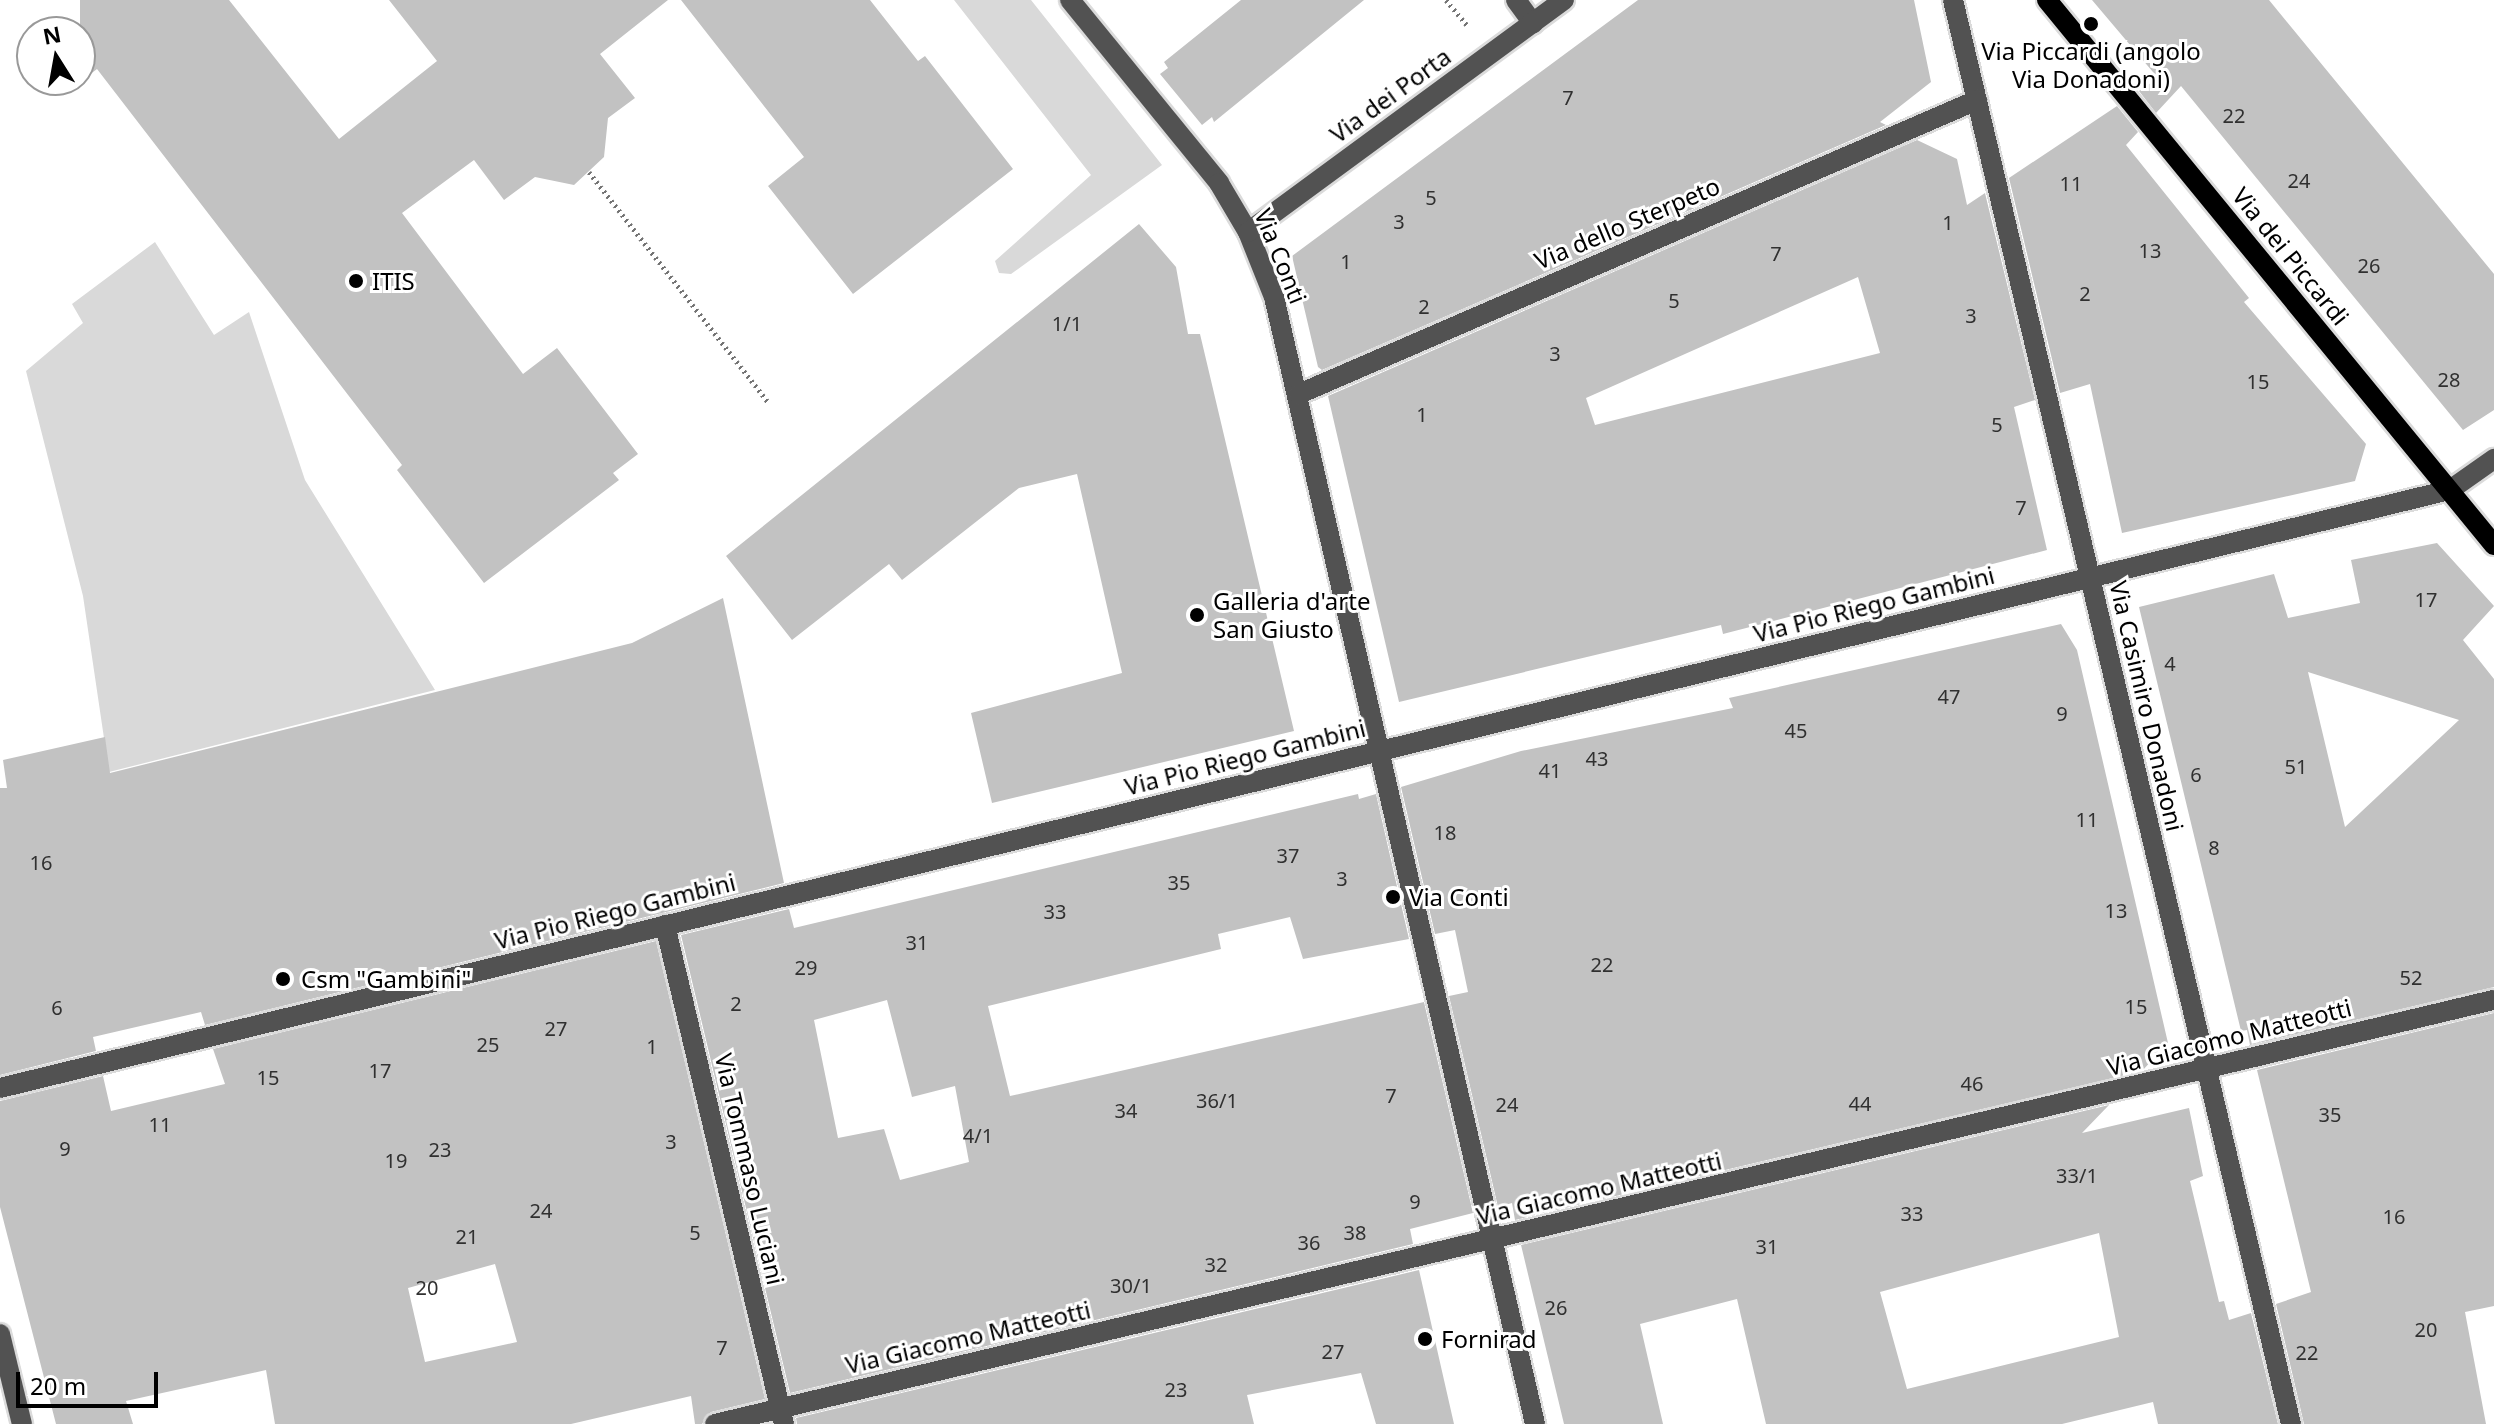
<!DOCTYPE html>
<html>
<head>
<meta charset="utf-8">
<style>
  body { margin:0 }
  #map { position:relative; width:2494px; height:1424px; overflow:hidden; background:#fff; font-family:"Noto Sans",sans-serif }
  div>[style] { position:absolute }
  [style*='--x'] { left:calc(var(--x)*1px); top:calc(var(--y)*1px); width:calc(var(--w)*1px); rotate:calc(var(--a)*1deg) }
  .green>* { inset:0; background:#d9d9d9 }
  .building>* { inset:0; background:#c2c2c2 }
  .path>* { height:5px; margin-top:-2.5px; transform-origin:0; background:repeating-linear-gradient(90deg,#747474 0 2px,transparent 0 6px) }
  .roads { filter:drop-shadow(2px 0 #dbdbdb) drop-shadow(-2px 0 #dbdbdb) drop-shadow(0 2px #dbdbdb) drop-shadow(0 -2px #dbdbdb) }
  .minor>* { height:20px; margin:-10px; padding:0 10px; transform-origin:10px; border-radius:10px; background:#525252 }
  .major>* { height:20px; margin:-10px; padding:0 10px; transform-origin:10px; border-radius:10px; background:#000 }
  .dots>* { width:22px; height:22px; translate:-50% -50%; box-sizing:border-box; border:4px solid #fff; border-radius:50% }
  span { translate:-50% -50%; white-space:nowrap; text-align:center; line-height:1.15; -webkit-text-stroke:6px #fff; paint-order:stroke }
  .number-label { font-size:20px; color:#303030 }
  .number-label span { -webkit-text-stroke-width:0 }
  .poi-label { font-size:24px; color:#000 }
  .left { translate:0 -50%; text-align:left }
  .street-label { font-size:24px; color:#000 }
  .north { position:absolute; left:16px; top:16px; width:80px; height:80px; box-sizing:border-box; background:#fff; border:2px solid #999; border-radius:50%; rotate:349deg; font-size:22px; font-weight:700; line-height:32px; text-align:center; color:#000 }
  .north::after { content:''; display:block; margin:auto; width:28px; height:36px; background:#000; clip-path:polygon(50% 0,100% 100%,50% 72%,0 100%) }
  .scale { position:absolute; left:16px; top:1372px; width:142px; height:36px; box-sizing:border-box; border:4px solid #000; border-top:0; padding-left:10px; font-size:24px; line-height:28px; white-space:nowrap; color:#000; -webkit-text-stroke:6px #fff; paint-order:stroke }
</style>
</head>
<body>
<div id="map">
  <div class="green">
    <div style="clip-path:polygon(954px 0,1031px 0,1162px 165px,1011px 274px,999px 273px,995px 261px,1091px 175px)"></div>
    <div style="clip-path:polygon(155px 242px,214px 335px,249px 312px,305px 480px,435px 690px,109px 772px,83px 596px,26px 371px,83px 323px,72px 304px)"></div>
  </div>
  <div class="building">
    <div style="clip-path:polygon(80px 0,229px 0,339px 139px,437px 61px,389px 0,668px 0,600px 54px,635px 98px,608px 118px,604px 157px,574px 185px,535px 177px,504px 200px,474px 160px,402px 213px,523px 374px,557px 348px,638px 454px,613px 473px,619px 480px,484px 583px,397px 470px,402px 465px,97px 69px,80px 82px)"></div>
    <div style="clip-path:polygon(681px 0,870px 0,918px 61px,925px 56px,1013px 169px,853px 294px,768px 186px,804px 157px)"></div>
    <div style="clip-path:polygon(1241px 0,1364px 0,1214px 122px,1212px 117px,1202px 125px,1160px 74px,1168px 68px,1164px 62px)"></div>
    <div style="clip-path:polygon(1638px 0,1914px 0,1931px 82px,1880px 122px,1886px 125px,1322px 370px,1318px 367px,1292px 256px)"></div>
    <div style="clip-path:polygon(2092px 0,2269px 0,2494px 274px,2494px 410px,2463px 430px,2181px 86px,2156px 113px,2139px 91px,2158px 78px)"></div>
    <div style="clip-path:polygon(2117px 106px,2138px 132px,2126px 145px,2249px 298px,2244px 302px,2366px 444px,2355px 481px,2122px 533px,2090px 384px,2060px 393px,2009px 178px)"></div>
    <div style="clip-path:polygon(evenodd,1917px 140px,1957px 159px,1967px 205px,1985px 193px,2035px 400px,2014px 407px,2047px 550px,1723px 634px,1721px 625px,1399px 702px,1328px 396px,1917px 140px,1858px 277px,1880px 353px,1595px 425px,1586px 398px,1858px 277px)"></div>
    <div style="clip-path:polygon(1139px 224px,1176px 267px,1188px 334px,1200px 334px,1294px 731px,992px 803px,971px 713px,1122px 673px,1077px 474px,1019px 488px,902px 580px,889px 564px,792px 640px,726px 556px)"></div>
    <div style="clip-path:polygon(evenodd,2437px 543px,2494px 606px,2463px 640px,2494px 679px,2494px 987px,2250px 1045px,2247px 1030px,2241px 1031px,2139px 607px,2274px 574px,2288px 618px,2360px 603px,2351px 560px,2437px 543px,2308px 672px,2459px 720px,2345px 827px,2308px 672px)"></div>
    <div style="clip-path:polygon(723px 598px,784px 883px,205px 1025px,201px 1012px,93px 1037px,96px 1051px,0 1075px,0 788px,7px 788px,3px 760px,105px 737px,110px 773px,632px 643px)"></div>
    <div style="clip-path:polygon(2061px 624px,2077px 650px,2168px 1043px,2142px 1071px,1515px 1220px,1512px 1203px,1498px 1207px,1449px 996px,1468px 992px,1455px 930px,1435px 934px,1401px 787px,1521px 751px,1733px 708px,1729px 698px)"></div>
    <div style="clip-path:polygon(evenodd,1358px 794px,1359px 799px,1376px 794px,1409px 939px,1303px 959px,1290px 917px,1218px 934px,1221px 949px,988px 1006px,1010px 1096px,1424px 1002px,1473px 1213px,1410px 1229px,1413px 1244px,790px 1393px,681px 935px,789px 909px,794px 928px,1358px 794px,887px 1000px,912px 1097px,955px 1086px,969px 1162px,900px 1180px,884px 1129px,838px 1138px,814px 1020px,887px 1000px)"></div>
    <div style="clip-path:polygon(evenodd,656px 941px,765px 1399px,711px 1412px,702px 1424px,695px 1424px,691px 1396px,571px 1424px,275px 1424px,266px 1370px,126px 1401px,133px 1424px,56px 1424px,0 1207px,0 1101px,103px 1076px,111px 1111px,225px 1084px,213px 1049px,656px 941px,495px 1264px,517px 1342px,425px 1362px,408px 1288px,495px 1264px)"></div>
    <div style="clip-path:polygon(2494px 1013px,2494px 1306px,2465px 1312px,2486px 1424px,2304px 1424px,2276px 1304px,2311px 1292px,2257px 1070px)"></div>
    <div style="clip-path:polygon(evenodd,2109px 1105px,2082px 1133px,2189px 1108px,2203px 1176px,2190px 1181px,2219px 1302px,2224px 1301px,2229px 1320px,2251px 1313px,2278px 1424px,2158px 1424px,2153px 1402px,2062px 1424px,1766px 1424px,1737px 1299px,1640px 1324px,1663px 1424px,1564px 1424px,1521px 1245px,2109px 1105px,2099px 1233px,2119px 1337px,1907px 1389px,1880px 1292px,2099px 1233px)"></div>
    <div style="clip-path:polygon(1419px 1270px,1454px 1424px,1376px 1424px,1361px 1373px,1247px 1395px,1254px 1424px,797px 1424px,796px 1418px)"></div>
  </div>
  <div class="path">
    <div style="--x:1446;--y:0;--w:35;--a:50"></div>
    <div style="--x:589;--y:172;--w:291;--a:52.1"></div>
  </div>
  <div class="roads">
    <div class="minor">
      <div style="--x:1070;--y:0;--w:236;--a:50.8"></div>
      <div style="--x:1219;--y:183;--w:57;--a:59.4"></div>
      <div style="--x:1248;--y:232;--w:70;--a:68.2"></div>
      <div style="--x:1274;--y:297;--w:1157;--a:76.96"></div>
      <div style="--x:1516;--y:0;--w:29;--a:54"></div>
      <div style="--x:1953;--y:0;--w:1464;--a:76.65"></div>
      <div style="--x:1248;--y:232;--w:392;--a:-36.3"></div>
      <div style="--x:1299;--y:394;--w:739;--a:-23.44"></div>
      <div style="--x:665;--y:925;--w:513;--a:76.59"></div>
      <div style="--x:0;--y:1088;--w:2522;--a:-13.72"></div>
      <div style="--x:2450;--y:490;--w:54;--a:-35.2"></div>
      <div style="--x:0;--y:1334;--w:93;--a:76.3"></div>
      <div style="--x:715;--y:1424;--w:1829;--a:-13.41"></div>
    </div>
    <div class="major">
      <div style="--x:2047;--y:0;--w:705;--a:50.64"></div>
    </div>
  </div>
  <div class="dots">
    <div style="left:2091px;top:24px;background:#000"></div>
    <div style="left:356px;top:281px;background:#000"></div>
    <div style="left:1197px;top:615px;background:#000"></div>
    <div style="left:1393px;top:897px;background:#000"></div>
    <div style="left:283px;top:979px;background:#000"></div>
    <div style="left:1425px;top:1339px;background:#000"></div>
  </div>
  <div class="number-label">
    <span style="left:1568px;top:97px">7</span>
    <span style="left:2234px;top:115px">22</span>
    <span style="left:2299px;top:180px">24</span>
    <span style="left:2071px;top:183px">11</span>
    <span style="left:1431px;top:197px">5</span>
    <span style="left:1399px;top:221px">3</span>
    <span style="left:1948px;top:222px">1</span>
    <span style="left:2150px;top:250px">13</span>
    <span style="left:1776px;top:253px">7</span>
    <span style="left:1346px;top:261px">1</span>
    <span style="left:2369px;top:265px">26</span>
    <span style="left:2085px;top:293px">2</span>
    <span style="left:1674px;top:300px">5</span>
    <span style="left:1424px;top:306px">2</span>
    <span style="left:1971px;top:315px">3</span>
    <span style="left:1067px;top:323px">1/1</span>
    <span style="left:1555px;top:353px">3</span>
    <span style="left:2449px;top:379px">28</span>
    <span style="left:2258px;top:381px">15</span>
    <span style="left:1422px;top:414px">1</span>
    <span style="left:1997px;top:424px">5</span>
    <span style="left:2021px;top:507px">7</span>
    <span style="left:2426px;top:599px">17</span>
    <span style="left:2170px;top:663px">4</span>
    <span style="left:1949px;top:696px">47</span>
    <span style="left:2062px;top:713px">9</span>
    <span style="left:1796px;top:730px">45</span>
    <span style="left:1597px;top:758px">43</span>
    <span style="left:2296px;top:766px">51</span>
    <span style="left:1550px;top:770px">41</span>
    <span style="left:2196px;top:774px">6</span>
    <span style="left:2087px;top:819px">11</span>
    <span style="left:1445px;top:832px">18</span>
    <span style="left:2214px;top:847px">8</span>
    <span style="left:1288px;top:855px">37</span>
    <span style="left:41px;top:862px">16</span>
    <span style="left:1342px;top:878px">3</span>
    <span style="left:1179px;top:882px">35</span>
    <span style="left:2116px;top:910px">13</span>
    <span style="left:1055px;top:911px">33</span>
    <span style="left:917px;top:942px">31</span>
    <span style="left:1602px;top:964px">22</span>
    <span style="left:806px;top:967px">29</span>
    <span style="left:2411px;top:977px">52</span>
    <span style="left:736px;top:1003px">2</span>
    <span style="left:2136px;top:1006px">15</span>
    <span style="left:57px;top:1007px">6</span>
    <span style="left:556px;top:1028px">27</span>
    <span style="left:488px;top:1044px">25</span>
    <span style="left:652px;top:1046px">1</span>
    <span style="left:380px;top:1070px">17</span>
    <span style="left:268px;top:1077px">15</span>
    <span style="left:1972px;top:1083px">46</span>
    <span style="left:1391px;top:1095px">7</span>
    <span style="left:1217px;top:1100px">36/1</span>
    <span style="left:1860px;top:1103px">44</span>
    <span style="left:1507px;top:1104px">24</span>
    <span style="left:1126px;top:1110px">34</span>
    <span style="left:2330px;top:1114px">35</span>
    <span style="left:160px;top:1124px">11</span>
    <span style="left:978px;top:1135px">4/1</span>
    <span style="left:671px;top:1141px">3</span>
    <span style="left:65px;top:1148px">9</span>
    <span style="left:440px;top:1149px">23</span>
    <span style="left:396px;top:1160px">19</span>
    <span style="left:2077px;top:1175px">33/1</span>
    <span style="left:1415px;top:1201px">9</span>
    <span style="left:541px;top:1210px">24</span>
    <span style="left:1912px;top:1213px">33</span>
    <span style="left:2394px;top:1216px">16</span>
    <span style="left:695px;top:1232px">5</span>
    <span style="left:1355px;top:1232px">38</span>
    <span style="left:467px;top:1236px">21</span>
    <span style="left:1309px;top:1242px">36</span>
    <span style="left:1767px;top:1246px">31</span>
    <span style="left:1216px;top:1264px">32</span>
    <span style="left:1131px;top:1285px">30/1</span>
    <span style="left:427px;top:1287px">20</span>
    <span style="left:1556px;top:1307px">26</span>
    <span style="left:2426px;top:1329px">20</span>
    <span style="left:722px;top:1347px">7</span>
    <span style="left:1333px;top:1351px">27</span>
    <span style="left:2307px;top:1352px">22</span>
    <span style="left:1176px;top:1389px">23</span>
  </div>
  <div class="poi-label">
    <span style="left:2091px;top:65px">Via Piccardi (angolo<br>Via Donadoni)</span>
    <span class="left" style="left:372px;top:281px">ITIS</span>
    <span class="left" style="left:1213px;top:615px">Galleria d'arte<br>San Giusto</span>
    <span class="left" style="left:1409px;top:897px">Via Conti</span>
    <span class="left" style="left:301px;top:979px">Csm "Gambini"</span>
    <span class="left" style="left:1441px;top:1339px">Fornirad</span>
  </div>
  <div class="street-label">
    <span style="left:1390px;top:95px;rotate:-36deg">Via dei Porta</span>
    <span style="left:1627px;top:223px;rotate:-23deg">Via dello Sterpeto</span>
    <span style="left:1281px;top:256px;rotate:68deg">Via Conti</span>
    <span style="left:2291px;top:256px;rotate:51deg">Via dei Piccardi</span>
    <span style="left:1874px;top:604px;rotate:-14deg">Via Pio Riego Gambini</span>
    <span style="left:2147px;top:706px;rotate:77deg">Via Casimiro Donadoni</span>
    <span style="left:1245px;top:757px;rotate:-14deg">Via Pio Riego Gambini</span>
    <span style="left:615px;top:911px;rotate:-14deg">Via Pio Riego Gambini</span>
    <span style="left:2229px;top:1037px;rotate:-14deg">Via Giacomo Matteotti</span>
    <span style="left:750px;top:1169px;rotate:77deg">Via Tommaso Luciani</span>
    <span style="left:1599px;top:1188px;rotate:-13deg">Via Giacomo Matteotti</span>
    <span style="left:968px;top:1337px;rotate:-13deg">Via Giacomo Matteotti</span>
  </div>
  <div class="north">N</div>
  <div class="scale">20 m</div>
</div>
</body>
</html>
